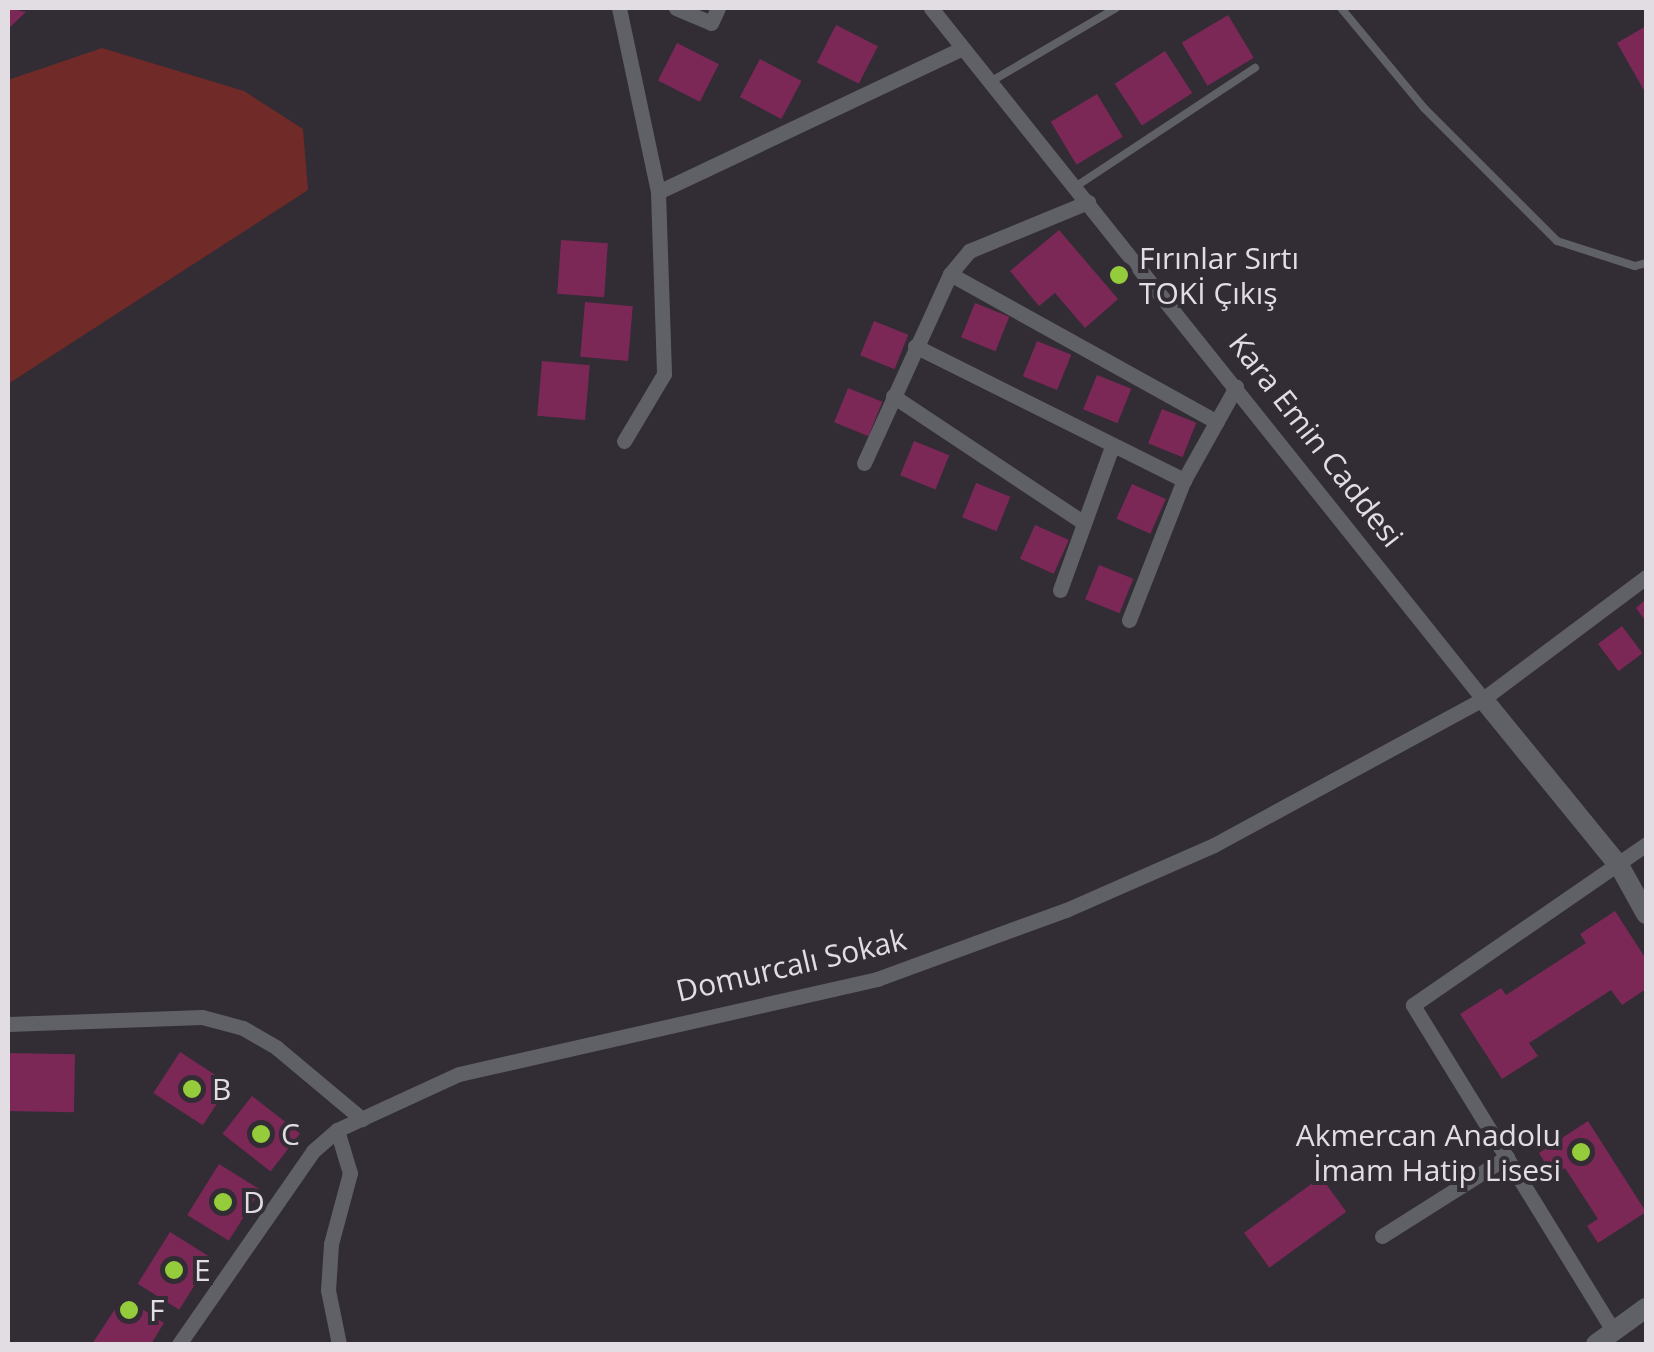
<!DOCTYPE html>
<html>
<head>
<meta charset="utf-8">
<style>
  body { margin:0 }
  #map { position:relative; width:1654px; height:1352px; overflow:hidden; background:#322c35; font-family:"Open Sans",sans-serif }
  div>[style] { position:absolute }
  [style*='--x'] { left:calc(var(--x)*1px); top:calc(var(--y)*1px); width:calc(var(--w)*1px); rotate:calc(var(--a)*1deg) }
  .green>* { inset:0; background:#702a28 }
  .building>* { inset:0; background:#7b2856; transform-origin:0 0 }
  .service>* { height:8px; margin:-4px; padding:0 4px; transform-origin:4px; border-radius:4px; background:#606166 }
  .minor>* { height:15px; margin:-7.5px; padding:0 7.5px; transform-origin:7.5px; border-radius:7.5px; background:#606166 }
  .tertiary>* { height:20px; margin:-10px; padding:0 10px; transform-origin:10px; border-radius:10px; background:#606166 }
  .dots>* { width:28px; height:28px; translate:-50% -50%; box-sizing:border-box; border:5px solid #322c35; border-radius:50% }
  span { translate:-50% -50%; white-space:nowrap; text-align:center; line-height:1.15; -webkit-text-stroke:8px #322c35; paint-order:stroke }
  .poi-label { font-size:30px; color:#e1dde3 }
  .left { translate:0 -50%; text-align:left }
  .right { translate:-100% -50%; text-align:right }
  .street-label { font-size:30px; color:#e1dde3 }
  .frame { position:absolute; inset:0; border:10px solid #e1dde3; pointer-events:none }
</style>
</head>
<body>
<div id="map">
  <div class="green">
    <div style="clip-path:polygon(102px 48px,244px 91px,303px 129px,308px 190px,8px 384px,8px 80px)"></div>
  </div>
  <div class="building">
    <div style="clip-path:polygon(8px 8px,26px 12px,8px 29px)"></div>
    <div style="left:1228px;top:15px;width:50px;height:54px;rotate:59deg"></div>
    <div style="left:836px;top:25px;width:47px;height:42px;rotate:27deg"></div>
    <div style="clip-path:polygon(1646px 26px,1646px 94px,1617px 43px)"></div>
    <div style="left:677px;top:43px;width:47px;height:42px;rotate:27deg"></div>
    <div style="left:1165px;top:51px;width:50px;height:60px;rotate:57deg"></div>
    <div style="left:760px;top:59px;width:47px;height:43px;rotate:28deg"></div>
    <div style="left:1097px;top:94px;width:50px;height:54px;rotate:59deg"></div>
    <div style="clip-path:polygon(1059px 230px,1118px 299px,1085px 328px,1055px 293px,1039px 306px,1010px 271px)"></div>
    <div style="left:561px;top:240px;width:47px;height:54px;rotate:4deg"></div>
    <div style="left:585px;top:302px;width:48px;height:55px;rotate:5deg"></div>
    <div style="left:975px;top:303px;width:37px;height:37px;rotate:22deg"></div>
    <div style="left:874px;top:321px;width:37px;height:37px;rotate:22deg"></div>
    <div style="left:1037px;top:341px;width:37px;height:38px;rotate:22deg"></div>
    <div style="left:542px;top:361px;width:48px;height:55px;rotate:5deg"></div>
    <div style="left:1097px;top:375px;width:37px;height:37px;rotate:22deg"></div>
    <div style="left:848px;top:388px;width:37px;height:37px;rotate:22deg"></div>
    <div style="left:1162px;top:409px;width:37px;height:37px;rotate:22deg"></div>
    <div style="left:914px;top:441px;width:38px;height:37px;rotate:22deg"></div>
    <div style="left:976px;top:483px;width:37px;height:37px;rotate:22deg"></div>
    <div style="left:1132px;top:484px;width:37px;height:38px;rotate:24deg"></div>
    <div style="left:1035px;top:525px;width:37px;height:37px;rotate:24deg"></div>
    <div style="left:1099px;top:565px;width:37px;height:37px;rotate:22deg"></div>
    <div style="clip-path:polygon(1646px 599px,1646px 622px,1636px 608px)"></div>
    <div style="left:1622px;top:626px;width:34px;height:30px;rotate:53deg"></div>
    <div style="clip-path:polygon(1615px 911px,1646px 959px,1646px 989px,1622px 1005px,1611px 990px,1529px 1043px,1538px 1056px,1502px 1079px,1460px 1014px,1501px 988px,1506px 995px,1586px 943px,1580px 934px)"></div>
    <div style="left:180px;top:1052px;width:59px;height:49px;rotate:33deg"></div>
    <div style="left:8px;top:1053px;width:67px;height:58px;rotate:1deg"></div>
    <div style="left:252px;top:1096px;width:61px;height:48px;rotate:38deg"></div>
    <div style="clip-path:polygon(1588px 1121px,1646px 1212px,1598px 1243px,1587px 1226px,1598px 1219px,1565px 1168px,1553px 1176px,1539px 1153px)"></div>
    <div style="left:219px;top:1164px;width:49px;height:60px;rotate:32deg"></div>
    <div style="left:1321px;top:1177px;width:43px;height:95px;rotate:54deg"></div>
    <div style="left:170px;top:1232px;width:49px;height:61px;rotate:32deg"></div>
    <div style="clip-path:polygon(123px 1297px,164px 1323px,151px 1344px,92px 1344px)"></div>
  </div>
  <div class="service">
    <div style="--x:1341;--y:8;--w:130;--a:50.3"></div>
    <div style="--x:1424;--y:108;--w:188;--a:45"></div>
    <div style="--x:1557;--y:241;--w:82;--a:17.8"></div>
    <div style="--x:1635;--y:266;--w:11;--a:-15"></div>
    <div style="--x:990;--y:82;--w:146;--a:-30.4"></div>
    <div style="--x:1075;--y:187;--w:216;--a:-33.5"></div>
  </div>
  <div class="minor">
    <div style="--x:619;--y:8;--w:188;--a:78"></div>
    <div style="--x:658;--y:192;--w:182;--a:88.1"></div>
    <div style="--x:664;--y:374;--w:78;--a:120.8"></div>
    <div style="--x:676;--y:8;--w:38;--a:23"></div>
    <div style="--x:711;--y:23;--w:17;--a:-65"></div>
    <div style="--x:931;--y:8;--w:884;--a:51.38"></div>
    <div style="--x:658;--y:192;--w:336;--a:-25.3"></div>
    <div style="--x:950;--y:274;--w:305;--a:29"></div>
    <div style="--x:915;--y:346;--w:301;--a:26.5"></div>
    <div style="--x:893;--y:396;--w:229;--a:33.6"></div>
    <div style="--x:864;--y:463;--w:208;--a:-65.5"></div>
    <div style="--x:950;--y:274;--w:30;--a:-50"></div>
    <div style="--x:969;--y:251;--w:129;--a:-22.4"></div>
    <div style="--x:1060;--y:590;--w:150;--a:-70.1"></div>
    <div style="--x:1129;--y:620;--w:150;--a:-68.6"></div>
    <div style="--x:1184;--y:480;--w:107;--a:-60.8"></div>
    <div style="--x:8;--y:1024;--w:194;--a:-2.1"></div>
    <div style="--x:202;--y:1017;--w:42;--a:15"></div>
    <div style="--x:243;--y:1028;--w:39;--a:30"></div>
    <div style="--x:277;--y:1048;--w:111;--a:39.9"></div>
    <div style="--x:337;--y:1130;--w:45;--a:73.2"></div>
    <div style="--x:350;--y:1173;--w:73;--a:105"></div>
    <div style="--x:331;--y:1244;--w:46;--a:93.7"></div>
    <div style="--x:328;--y:1290;--w:55;--a:78.5"></div>
    <div style="--x:1382;--y:1236;--w:148;--a:-32.3"></div>
    <div style="--x:1614;--y:1332;--w:384;--a:-121.6"></div>
    <div style="--x:1413;--y:1005;--w:283;--a:-34.6"></div>
    <div style="--x:179;--y:1344;--w:235;--a:-55.2"></div>
    <div style="--x:313;--y:1151;--w:32;--a:-41"></div>
    <div style="--x:337;--y:1130;--w:134;--a:-24.7"></div>
    <div style="--x:459;--y:1074;--w:429;--a:-12.8"></div>
    <div style="--x:877;--y:979;--w:201;--a:-20.1"></div>
    <div style="--x:1066;--y:910;--w:162;--a:-23.7"></div>
    <div style="--x:1214;--y:845;--w:306;--a:-28.5"></div>
    <div style="--x:1483;--y:699;--w:204;--a:-36.8"></div>
  </div>
  <div class="tertiary">
    <div style="--x:1483;--y:699;--w:217;--a:50.8"></div>
    <div style="--x:1620;--y:867;--w:54;--a:61"></div>
    <div style="--x:1596;--y:1344;--w:62;--a:-35.8"></div>
  </div>
  <div class="dots">
    <div style="left:1119px;top:275px;background:#95cc3b"></div>
    <div style="left:192px;top:1089px;background:#95cc3b"></div>
    <div style="left:261px;top:1134px;background:#95cc3b"></div>
    <div style="left:1581px;top:1152px;background:#95cc3b"></div>
    <div style="left:223px;top:1202px;background:#95cc3b"></div>
    <div style="left:174px;top:1270px;background:#95cc3b"></div>
    <div style="left:129px;top:1310px;background:#95cc3b"></div>
  </div>
  <div class="poi-label">
    <span class="left" style="left:1139px;top:275px">Fırınlar Sırtı<br>TOKİ Çıkış</span>
    <span class="left" style="left:212px;top:1089px">B</span>
    <span class="left" style="left:281px;top:1134px">C</span>
    <span class="right" style="left:1561px;top:1152px">Akmercan Anadolu<br>İmam Hatip Lisesi</span>
    <span class="left" style="left:243px;top:1202px">D</span>
    <span class="left" style="left:194px;top:1270px">E</span>
    <span class="left" style="left:149px;top:1310px">F</span>
  </div>
  <div class="street-label">
    <span style="left:1316px;top:440px;rotate:52deg">Kara Emin Caddesi</span>
    <span style="left:791px;top:965px;rotate:-13deg">Domurcalı Sokak</span>
  </div>
  <div class="frame"></div>
</div>
</body>
</html>
